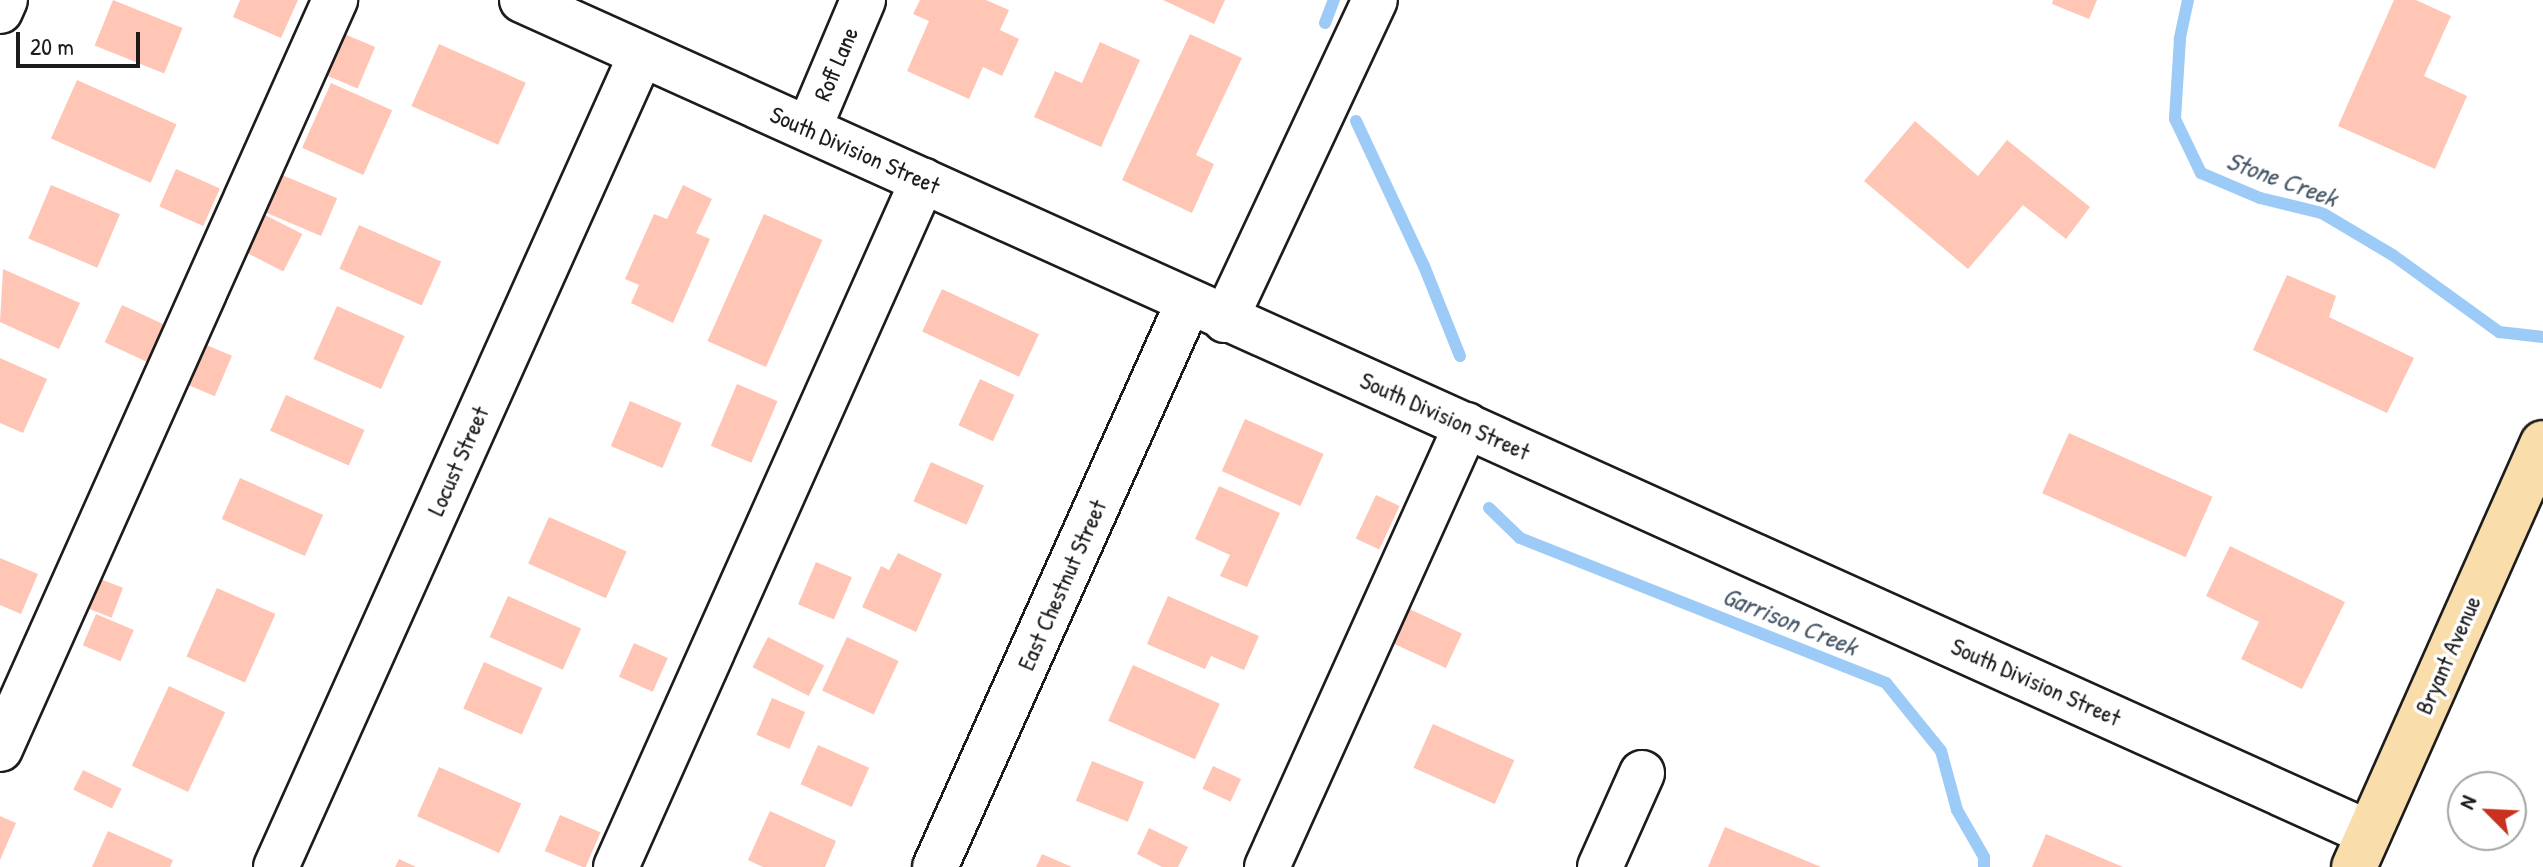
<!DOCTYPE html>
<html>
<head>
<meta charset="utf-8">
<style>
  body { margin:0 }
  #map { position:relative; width:2543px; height:867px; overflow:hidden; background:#fff; font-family:"Patrick Hand",sans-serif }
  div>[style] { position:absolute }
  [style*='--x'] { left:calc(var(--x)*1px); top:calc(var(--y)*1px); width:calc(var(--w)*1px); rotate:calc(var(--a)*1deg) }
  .stream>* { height:12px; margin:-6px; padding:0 6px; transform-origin:6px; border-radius:6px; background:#9dcbf8 }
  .building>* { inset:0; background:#ffc6b5; transform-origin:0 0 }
  .roads { filter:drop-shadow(2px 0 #1c1c1c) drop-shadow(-2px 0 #1c1c1c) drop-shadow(0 2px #1c1c1c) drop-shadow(0 -2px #1c1c1c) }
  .minor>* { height:44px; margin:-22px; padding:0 22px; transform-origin:22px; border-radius:22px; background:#fff }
  .major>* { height:44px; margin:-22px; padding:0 22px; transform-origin:22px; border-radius:22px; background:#f9ddab }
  span { translate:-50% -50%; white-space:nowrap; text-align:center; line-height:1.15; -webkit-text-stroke:7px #fff; paint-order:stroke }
  .street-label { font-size:24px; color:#1c1c1c }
  .water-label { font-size:26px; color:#495969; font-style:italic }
  .north { position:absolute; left:2447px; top:771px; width:80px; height:80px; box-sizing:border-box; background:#fff; border:2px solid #a4a4a4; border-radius:50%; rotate:294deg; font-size:22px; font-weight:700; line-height:32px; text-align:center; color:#1c1c1c }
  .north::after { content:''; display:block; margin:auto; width:28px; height:36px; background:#c8321e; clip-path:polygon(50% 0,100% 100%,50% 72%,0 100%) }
  .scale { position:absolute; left:16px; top:32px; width:124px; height:36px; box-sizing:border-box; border:4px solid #1c1c1c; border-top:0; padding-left:10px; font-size:24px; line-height:28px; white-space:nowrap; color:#1c1c1c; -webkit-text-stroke:6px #fff; paint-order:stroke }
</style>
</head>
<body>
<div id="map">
  <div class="stream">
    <div style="--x:2188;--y:0;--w:40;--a:102"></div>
    <div style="--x:2180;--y:39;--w:80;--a:93.6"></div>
    <div style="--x:2175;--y:119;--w:60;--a:64.3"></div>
    <div style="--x:2201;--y:173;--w:64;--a:23"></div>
    <div style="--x:2260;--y:198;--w:64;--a:13.6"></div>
    <div style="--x:2322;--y:213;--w:84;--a:30.8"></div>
    <div style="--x:2394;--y:256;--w:130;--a:35.9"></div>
    <div style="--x:2499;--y:332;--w:44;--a:6.5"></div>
    <div style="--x:1325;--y:23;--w:25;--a:-69"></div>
    <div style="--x:1356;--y:121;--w:160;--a:64.9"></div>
    <div style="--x:1424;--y:266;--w:97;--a:68.2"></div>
    <div style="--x:1489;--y:508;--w:43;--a:44.1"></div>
    <div style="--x:1520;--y:538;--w:394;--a:21.6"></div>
    <div style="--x:1886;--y:683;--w:87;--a:51"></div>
    <div style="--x:1941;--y:751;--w:61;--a:74.8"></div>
    <div style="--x:1957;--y:810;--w:54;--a:60.1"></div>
    <div style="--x:1984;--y:857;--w:10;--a:90"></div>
  </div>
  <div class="building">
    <div style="left:113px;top:0;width:75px;height:49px;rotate:22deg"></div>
    <div style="clip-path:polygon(240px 0,298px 0,281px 38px,233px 17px)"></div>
    <div style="clip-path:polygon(920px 0,986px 0,1009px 10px,1000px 30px,1019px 39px,1002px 76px,983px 67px,969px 99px,907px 71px,929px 21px,913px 14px)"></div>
    <div style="clip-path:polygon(1163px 0,1225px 0,1214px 24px)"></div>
    <div style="clip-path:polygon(2053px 0,2097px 0,2089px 19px,2052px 4px)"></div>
    <div style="clip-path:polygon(2394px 0,2416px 0,2451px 16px,2424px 76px,2467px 96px,2435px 169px,2338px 126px)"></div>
    <div style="left:342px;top:33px;width:36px;height:45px;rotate:23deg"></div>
    <div style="clip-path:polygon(1190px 34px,1242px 58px,1196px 155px,1214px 164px,1192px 213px,1122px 180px)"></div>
    <div style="clip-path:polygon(1100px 42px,1140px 60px,1101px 147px,1034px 117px,1055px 71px,1082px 83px)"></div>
    <div style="left:439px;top:44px;width:95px;height:68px;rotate:24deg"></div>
    <div style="left:77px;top:80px;width:109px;height:64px;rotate:24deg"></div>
    <div style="left:331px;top:83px;width:67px;height:71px;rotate:24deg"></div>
    <div style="clip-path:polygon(1915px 121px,1978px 176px,2007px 140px,2090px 207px,2066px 239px,2023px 205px,1968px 269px,1864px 181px)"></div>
    <div style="left:176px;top:169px;width:48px;height:41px;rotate:24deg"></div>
    <div style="left:280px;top:174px;width:62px;height:41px;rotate:23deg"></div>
    <div style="left:51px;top:185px;width:75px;height:58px;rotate:23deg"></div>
    <div style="clip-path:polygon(683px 185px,712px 199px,696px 233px,710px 239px,673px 323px,631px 303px,639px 285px,625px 279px,654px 214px,667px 219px)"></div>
    <div style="left:764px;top:214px;width:64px;height:139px;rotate:24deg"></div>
    <div style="left:265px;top:215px;width:42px;height:42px;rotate:27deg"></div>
    <div style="left:359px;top:225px;width:90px;height:48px;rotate:24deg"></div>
    <div style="clip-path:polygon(3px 269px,80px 303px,59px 349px,0 322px)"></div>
    <div style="clip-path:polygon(2287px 275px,2336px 296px,2329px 317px,2414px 358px,2387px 413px,2253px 350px)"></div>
    <div style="left:942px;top:289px;width:107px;height:47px;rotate:25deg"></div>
    <div style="left:122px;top:305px;width:51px;height:41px;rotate:25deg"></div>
    <div style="left:337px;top:306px;width:74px;height:58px;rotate:24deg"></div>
    <div style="left:197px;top:341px;width:38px;height:44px;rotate:23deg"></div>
    <div style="clip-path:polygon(0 358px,47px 379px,23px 433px,0 423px)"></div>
    <div style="left:980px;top:379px;width:38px;height:51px;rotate:25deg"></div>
    <div style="left:737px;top:384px;width:44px;height:67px;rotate:23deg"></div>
    <div style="left:286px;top:395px;width:86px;height:39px;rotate:24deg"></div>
    <div style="left:630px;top:401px;width:56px;height:49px;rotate:23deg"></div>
    <div style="left:1245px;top:419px;width:86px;height:57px;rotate:24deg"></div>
    <div style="left:2069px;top:433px;width:157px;height:66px;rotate:24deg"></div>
    <div style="left:931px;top:462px;width:58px;height:43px;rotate:24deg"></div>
    <div style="left:240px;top:478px;width:91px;height:45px;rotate:24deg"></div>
    <div style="clip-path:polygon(1219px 486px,1280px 513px,1247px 587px,1220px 576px,1230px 555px,1195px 539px)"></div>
    <div style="left:1376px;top:495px;width:26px;height:48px;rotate:25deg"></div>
    <div style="left:549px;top:517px;width:85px;height:51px;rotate:24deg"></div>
    <div style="clip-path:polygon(2230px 546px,2345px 602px,2302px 689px,2241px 659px,2259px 622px,2206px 596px)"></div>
    <div style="clip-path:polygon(898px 553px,942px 574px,916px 632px,862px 607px,881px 566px,889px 570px)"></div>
    <div style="clip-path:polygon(0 558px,38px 574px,21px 614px,0 605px)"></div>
    <div style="left:816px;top:562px;width:39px;height:46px;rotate:23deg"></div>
    <div style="left:95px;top:577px;width:30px;height:32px;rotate:21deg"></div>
    <div style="left:217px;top:588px;width:64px;height:75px;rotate:24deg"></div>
    <div style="left:508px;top:596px;width:80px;height:45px;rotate:24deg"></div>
    <div style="clip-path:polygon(1168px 596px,1259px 636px,1244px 670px,1211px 656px,1205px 669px,1147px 644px)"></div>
    <div style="left:1403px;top:606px;width:65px;height:38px;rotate:25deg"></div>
    <div style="left:96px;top:614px;width:41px;height:34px;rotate:23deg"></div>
    <div style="left:768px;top:637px;width:63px;height:34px;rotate:27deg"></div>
    <div style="left:847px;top:637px;width:57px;height:59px;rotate:25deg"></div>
    <div style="left:634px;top:643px;width:37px;height:37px;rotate:24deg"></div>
    <div style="left:484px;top:662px;width:64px;height:51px;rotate:24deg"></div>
    <div style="left:1133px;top:665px;width:95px;height:61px;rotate:24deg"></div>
    <div style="left:169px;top:686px;width:62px;height:88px;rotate:25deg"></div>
    <div style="left:772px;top:698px;width:36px;height:40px;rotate:23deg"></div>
    <div style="left:1433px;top:724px;width:89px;height:48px;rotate:24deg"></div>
    <div style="left:818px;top:745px;width:56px;height:43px;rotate:24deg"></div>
    <div style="left:1092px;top:761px;width:56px;height:43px;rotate:22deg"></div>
    <div style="left:1213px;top:766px;width:31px;height:25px;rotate:25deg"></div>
    <div style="left:439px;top:767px;width:90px;height:54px;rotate:24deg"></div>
    <div style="left:83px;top:770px;width:43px;height:22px;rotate:26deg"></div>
    <div style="clip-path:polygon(770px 811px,836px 841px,825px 867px,763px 867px,748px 860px)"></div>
    <div style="left:560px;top:815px;width:44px;height:39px;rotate:23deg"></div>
    <div style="clip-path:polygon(0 816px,16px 823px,0 860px)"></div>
    <div style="clip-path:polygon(1725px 827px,1821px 867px,1708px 867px)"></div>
    <div style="clip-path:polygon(1149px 828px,1188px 847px,1178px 867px,1162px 867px,1137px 854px)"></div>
    <div style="clip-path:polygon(108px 831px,173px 860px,170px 867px,92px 867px)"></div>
    <div style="clip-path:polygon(2046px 834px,2123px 867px,2032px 867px)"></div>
    <div style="clip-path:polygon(1042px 854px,1072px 867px,1036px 867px)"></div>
    <div style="clip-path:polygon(399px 859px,416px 867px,395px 867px)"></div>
  </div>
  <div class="roads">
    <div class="minor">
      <div style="--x:522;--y:0;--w:2026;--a:24.28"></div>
      <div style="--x:0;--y:11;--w:12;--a:-66"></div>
      <div style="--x:809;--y:128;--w:139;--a:-67.1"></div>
      <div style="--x:1225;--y:320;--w:353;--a:-64.9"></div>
      <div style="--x:0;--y:749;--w:821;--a:-65.9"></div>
      <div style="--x:276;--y:867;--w:890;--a:-65.8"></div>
      <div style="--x:616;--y:867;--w:752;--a:-65.92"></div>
      <div style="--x:935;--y:867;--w:618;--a:-65.84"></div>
      <div style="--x:1267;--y:867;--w:485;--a:-65.7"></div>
      <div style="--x:1600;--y:867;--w:103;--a:-65.9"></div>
    </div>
    <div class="major">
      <div style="--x:2354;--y:867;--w:464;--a:-66"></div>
    </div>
  </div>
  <div class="street-label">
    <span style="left:836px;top:64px;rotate:-67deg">Roff Lane</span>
    <span style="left:855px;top:150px;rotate:24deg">South Division Street</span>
    <span style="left:1445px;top:416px;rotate:24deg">South Division Street</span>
    <span style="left:458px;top:461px;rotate:-66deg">Locust Street</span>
    <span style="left:1062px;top:585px;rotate:-66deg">East Chestnut Street</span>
    <span style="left:2448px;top:655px;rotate:-66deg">Bryant Avenue</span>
    <span style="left:2036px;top:682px;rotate:24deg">South Division Street</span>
  </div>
  <div class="water-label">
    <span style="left:2282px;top:179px;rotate:20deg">Stone Creek</span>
    <span style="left:1790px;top:621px;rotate:22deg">Garrison Creek</span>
  </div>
  <div class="north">N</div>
  <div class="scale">20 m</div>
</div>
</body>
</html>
